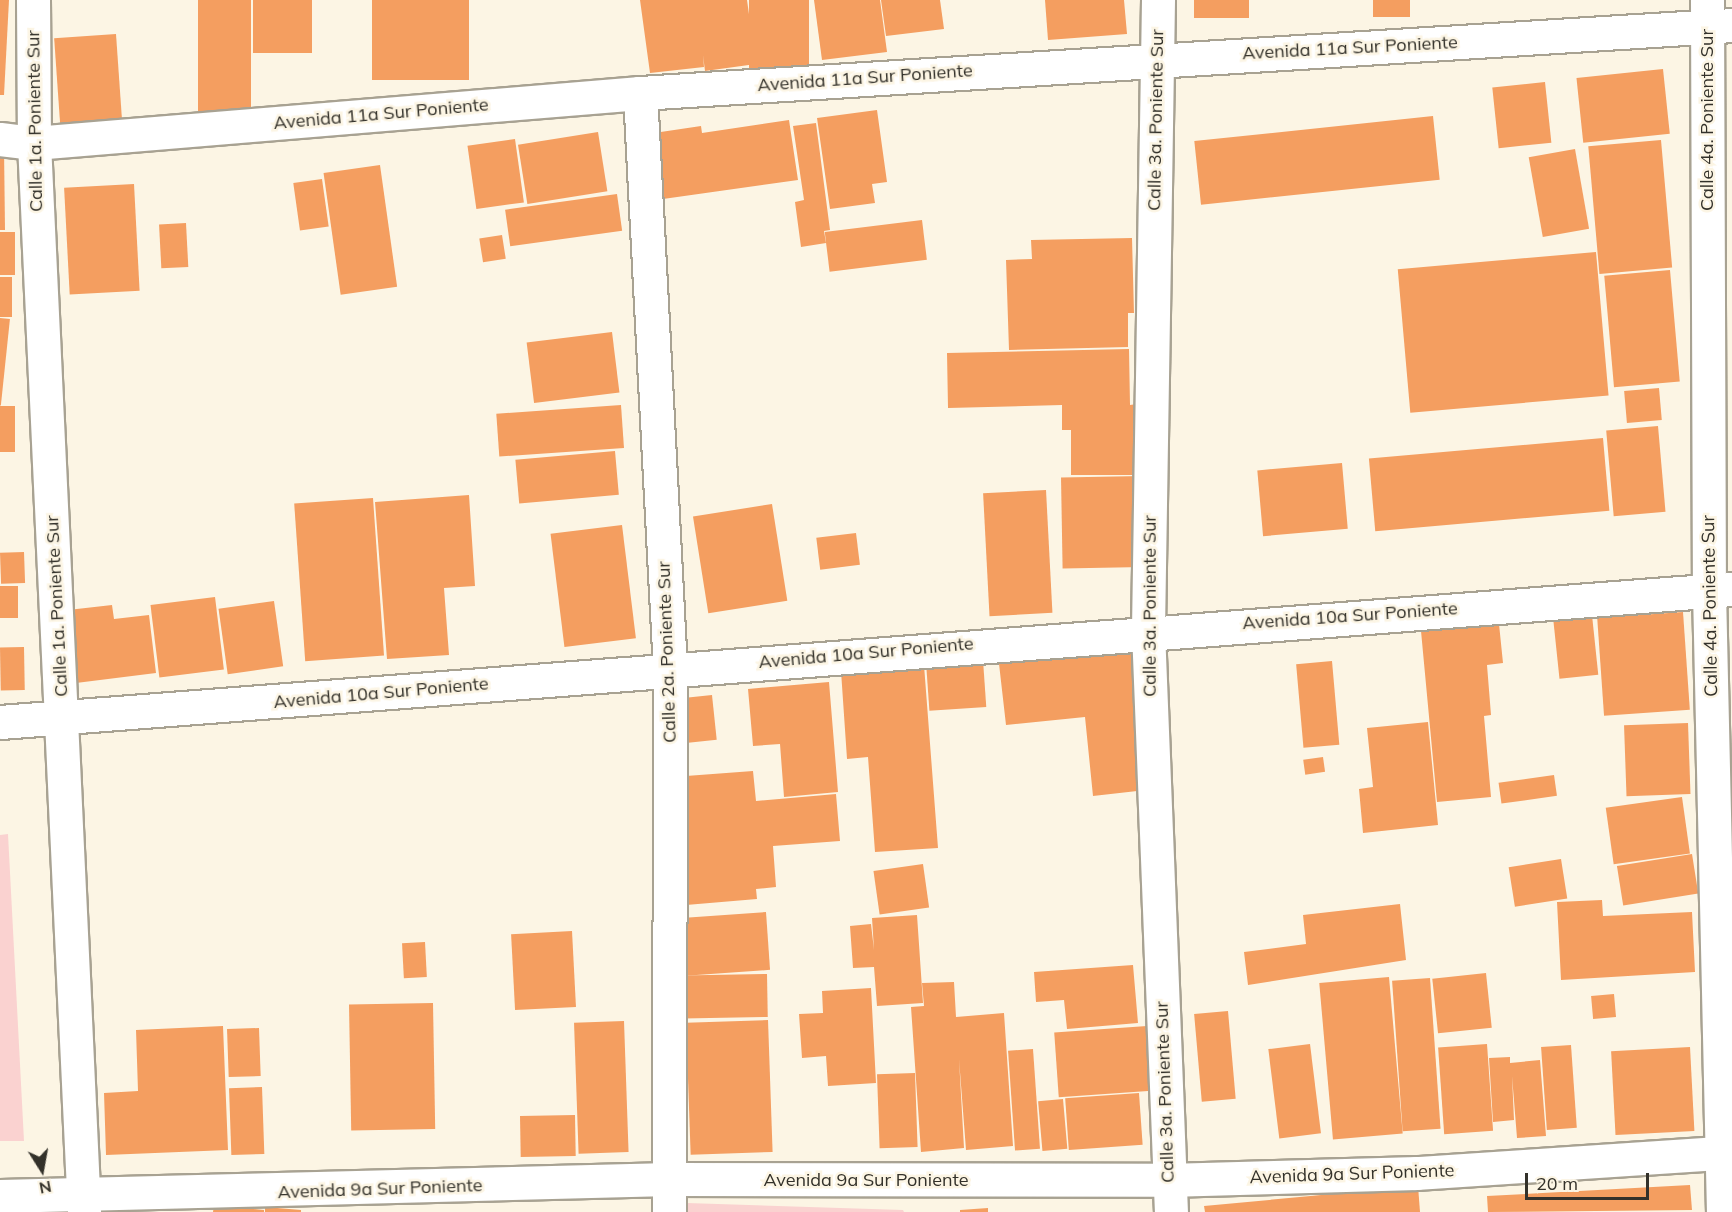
<!DOCTYPE html>
<html>
<head>
<meta charset="utf-8">
<style>
  body { margin:0 }
  #map { position:relative; width:1732px; height:1212px; overflow:hidden; background:#fcf5e4; font-family:Mulish,sans-serif }
  div>[style] { position:absolute }
  [style*='--x'] { left:calc(var(--x)*1px); top:calc(var(--y)*1px); width:calc(var(--w)*1px); rotate:calc(var(--a)*1deg) }
  .green>* { inset:0; background:#fad2d0 }
  .building>* { inset:0; background:#f49e60; transform-origin:0 0 }
  .roads { filter:drop-shadow(2px 0 #a8a292) drop-shadow(-2px 0 #a8a292) drop-shadow(0 2px #a8a292) drop-shadow(0 -2px #a8a292) }
  .minor>* { height:33px; margin:-16.5px; padding:0 16.5px; transform-origin:16.5px; border-radius:16.5px; background:#fff }
  span { translate:-50% -50%; white-space:nowrap; text-align:center; line-height:1.15; -webkit-text-stroke:5px #fcf5e4; paint-order:stroke }
  .street-label { font-size:18px; color:#33312a }
  .north { position:absolute; left:12px; top:1140px; width:60px; height:60px; -webkit-text-stroke:4px #fcf5e4; paint-order:stroke; rotate:169deg; font-size:16px; font-weight:700; line-height:24px; text-align:center; color:#33312a }
  .north::after { content:''; display:block; margin:auto; width:21px; height:27px; background:#33312a; clip-path:polygon(50% 0,100% 100%,50% 72%,0 100%) }
  .scale { position:absolute; left:1525px; top:1173px; width:124px; height:27px; box-sizing:border-box; border:3px solid #33312a; border-top:0; padding-left:8px; font-size:18px; line-height:21px; white-space:nowrap; color:#33312a; -webkit-text-stroke:4px #fcf5e4; paint-order:stroke }
</style>
</head>
<body>
<div id="map">
  <div class="green">
    <div style="clip-path:polygon(8px 834px,24px 1141px,0 1141px,0 835px)"></div>
    <div style="clip-path:polygon(687px 1203px,903px 1210px,904px 1212px,687px 1212px)"></div>
  </div>
  <div class="building">
    <div style="clip-path:polygon(0 0,9px 0,4px 95px,0 95px)"></div>
    <div style="left:198px;top:0;width:53px;height:113px"></div>
    <div style="left:253px;top:0;width:59px;height:53px"></div>
    <div style="left:372px;top:0;width:97px;height:80px"></div>
    <div style="clip-path:polygon(640px 0,747px 0,756px 64px,705px 71px,703px 55px,704px 67px,650px 73px)"></div>
    <div style="left:749px;top:0;width:60px;height:69px"></div>
    <div style="clip-path:polygon(814px 0,880px 0,887px 52px,822px 60px)"></div>
    <div style="clip-path:polygon(881px 0,940px 0,944px 29px,886px 36px)"></div>
    <div style="clip-path:polygon(1045px 0,1124px 0,1127px 34px,1048px 40px)"></div>
    <div style="left:1194px;top:0;width:55px;height:18px"></div>
    <div style="left:1373px;top:0;width:37px;height:17px"></div>
    <div style="left:116px;top:34px;width:89px;height:62px;rotate:86deg"></div>
    <div style="left:1663px;top:69px;width:65px;height:87px;rotate:84deg"></div>
    <div style="left:1545px;top:82px;width:61px;height:53px;rotate:84deg"></div>
    <div style="clip-path:polygon(877px 110px,887px 182px,872px 184px,875px 203px,830px 209px,817px 118px)"></div>
    <div style="left:1433px;top:116px;width:64px;height:240px;rotate:84deg"></div>
    <div style="clip-path:polygon(789px 120px,798px 180px,663px 199px,654px 133px,701px 126px,702px 133px)"></div>
    <div style="clip-path:polygon(816px 123px,830px 230px,824px 231px,826px 243px,801px 247px,795px 202px,804px 200px,793px 126px)"></div>
    <div style="left:598px;top:132px;width:60px;height:81px;rotate:81deg"></div>
    <div style="left:515px;top:139px;width:64px;height:48px;rotate:82deg"></div>
    <div style="left:1661px;top:140px;width:128px;height:73px;rotate:85deg"></div>
    <div style="clip-path:polygon(0 147px,4px 147px,5px 230px,0 230px)"></div>
    <div style="left:1575px;top:149px;width:81px;height:47px;rotate:80deg"></div>
    <div style="left:380px;top:165px;width:123px;height:57px;rotate:82deg"></div>
    <div style="left:322px;top:179px;width:48px;height:29px;rotate:82deg"></div>
    <div style="left:134px;top:184px;width:107px;height:70px;rotate:87deg"></div>
    <div style="left:617px;top:194px;width:37px;height:113px;rotate:82deg"></div>
    <div style="left:922px;top:220px;width:40px;height:98px;rotate:83deg"></div>
    <div style="left:186px;top:223px;width:44px;height:27px;rotate:87deg"></div>
    <div style="left:0;top:232px;width:15px;height:43px"></div>
    <div style="left:502px;top:235px;width:24px;height:23px;rotate:81deg"></div>
    <div style="clip-path:polygon(1132px 238px,1134px 313px,1128px 313px,1128px 347px,1009px 350px,1006px 260px,1032px 259px,1031px 240px)"></div>
    <div style="left:1596px;top:252px;width:144px;height:199px;rotate:85deg"></div>
    <div style="left:1670px;top:270px;width:112px;height:66px;rotate:85deg"></div>
    <div style="left:0;top:277px;width:12px;height:40px"></div>
    <div style="left:0;top:318px;width:10px;height:87px;rotate:6deg"></div>
    <div style="left:612px;top:332px;width:61px;height:86px;rotate:83deg"></div>
    <div style="clip-path:polygon(1129px 349px,1130px 405px,1137px 404px,1135px 475px,1071px 475px,1071px 430px,1062px 430px,1062px 405px,948px 408px,947px 353px)"></div>
    <div style="left:1659px;top:388px;width:32px;height:35px;rotate:85deg"></div>
    <div style="left:621px;top:405px;width:43px;height:125px;rotate:86deg"></div>
    <div style="left:0;top:406px;width:15px;height:46px"></div>
    <div style="left:1658px;top:426px;width:86px;height:52px;rotate:85deg"></div>
    <div style="left:1603px;top:438px;width:73px;height:235px;rotate:85deg"></div>
    <div style="left:615px;top:451px;width:44px;height:100px;rotate:85deg"></div>
    <div style="left:1342px;top:463px;width:66px;height:85px;rotate:85deg"></div>
    <div style="left:1142px;top:476px;width:91px;height:81px;rotate:89deg"></div>
    <div style="left:1046px;top:490px;width:123px;height:63px;rotate:87deg"></div>
    <div style="clip-path:polygon(469px 495px,475px 586px,444px 588px,449px 655px,387px 659px,375px 502px)"></div>
    <div style="left:373px;top:498px;width:158px;height:79px;rotate:86deg"></div>
    <div style="left:772px;top:504px;width:98px;height:80px;rotate:81deg"></div>
    <div style="left:622px;top:525px;width:114px;height:72px;rotate:83deg"></div>
    <div style="left:856px;top:533px;width:32px;height:40px;rotate:83deg"></div>
    <div style="left:24px;top:552px;width:31px;height:24px;rotate:88deg"></div>
    <div style="left:0;top:586px;width:18px;height:32px"></div>
    <div style="left:215px;top:597px;width:73px;height:65px;rotate:83deg"></div>
    <div style="left:274px;top:601px;width:66px;height:56px;rotate:82deg"></div>
    <div style="clip-path:polygon(112px 605px,114px 619px,149px 615px,156px 673px,76px 683px,68px 610px)"></div>
    <div style="left:1683px;top:612px;width:98px;height:86px;rotate:86deg"></div>
    <div style="left:1592px;top:615px;width:60px;height:39px;rotate:84deg"></div>
    <div style="clip-path:polygon(1499px 624px,1503px 663px,1487px 665px,1491px 715px,1484px 716px,1491px 797px,1437px 802px,1421px 631px)"></div>
    <div style="clip-path:polygon(1131px 640px,1146px 790px,1093px 796px,1085px 717px,1006px 725px,998px 655px)"></div>
    <div style="left:24px;top:647px;width:43px;height:24px;rotate:89deg"></div>
    <div style="left:983px;top:660px;width:47px;height:57px;rotate:86deg"></div>
    <div style="left:1332px;top:661px;width:84px;height:36px;rotate:85deg"></div>
    <div style="clip-path:polygon(924px 665px,938px 848px,875px 852px,868px 757px,847px 759px,841px 671px)"></div>
    <div style="clip-path:polygon(829px 682px,838px 792px,784px 797px,780px 744px,753px 746px,748px 689px)"></div>
    <div style="left:712px;top:695px;width:45px;height:31px;rotate:84deg"></div>
    <div style="clip-path:polygon(1428px 722px,1438px 825px,1363px 833px,1359px 789px,1373px 787px,1367px 728px)"></div>
    <div style="left:1688px;top:723px;width:71px;height:64px;rotate:88deg"></div>
    <div style="left:1323px;top:757px;width:15px;height:20px;rotate:82deg"></div>
    <div style="clip-path:polygon(753px 771px,756px 801px,836px 794px,840px 841px,773px 846px,776px 887px,756px 889px,757px 899px,686px 905px,686px 776px)"></div>
    <div style="left:1554px;top:775px;width:21px;height:56px;rotate:82deg"></div>
    <div style="left:1682px;top:797px;width:57px;height:77px;rotate:82deg"></div>
    <div style="left:1692px;top:854px;width:40px;height:76px;rotate:81deg"></div>
    <div style="left:1561px;top:859px;width:40px;height:53px;rotate:81deg"></div>
    <div style="left:923px;top:864px;width:44px;height:50px;rotate:82deg"></div>
    <div style="clip-path:polygon(1602px 900px,1603px 916px,1692px 912px,1695px 972px,1561px 980px,1557px 902px)"></div>
    <div style="clip-path:polygon(1400px 904px,1406px 960px,1248px 985px,1244px 952px,1306px 944px,1303px 915px)"></div>
    <div style="left:766px;top:912px;width:58px;height:88px;rotate:86deg"></div>
    <div style="clip-path:polygon(917px 915px,923px 1003px,877px 1006px,874px 967px,853px 968px,850px 926px,871px 924px,874px 950px,872px 918px)"></div>
    <div style="left:572px;top:931px;width:76px;height:61px;rotate:87deg"></div>
    <div style="left:425px;top:942px;width:35px;height:23px;rotate:87deg"></div>
    <div style="clip-path:polygon(1133px 965px,1138px 1023px,1067px 1029px,1064px 1000px,1036px 1002px,1034px 972px)"></div>
    <div style="left:1486px;top:973px;width:55px;height:54px;rotate:84deg"></div>
    <div style="left:767px;top:974px;width:43px;height:85px;rotate:89deg"></div>
    <div style="left:1389px;top:977px;width:157px;height:70px;rotate:85deg"></div>
    <div style="left:1430px;top:978px;width:151px;height:38px;rotate:86deg"></div>
    <div style="clip-path:polygon(954px 982px,956px 1017px,1004px 1013px,1013px 1146px,966px 1150px,959px 1059px,964px 1148px,921px 1152px,911px 1007px,924px 1006px,922px 983px)"></div>
    <div style="clip-path:polygon(871px 988px,876px 1083px,828px 1086px,826px 1056px,802px 1058px,799px 1014px,823px 1013px,822px 991px)"></div>
    <div style="left:1614px;top:994px;width:23px;height:23px;rotate:85deg"></div>
    <div style="left:433px;top:1003px;width:126px;height:84px;rotate:89deg"></div>
    <div style="left:1228px;top:1011px;width:88px;height:34px;rotate:85deg"></div>
    <div style="left:768px;top:1020px;width:132px;height:82px;rotate:88deg"></div>
    <div style="left:624px;top:1021px;width:131px;height:50px;rotate:88deg"></div>
    <div style="clip-path:polygon(223px 1026px,228px 1150px,106px 1155px,104px 1093px,138px 1091px,136px 1030px)"></div>
    <div style="left:1147px;top:1026px;width:65px;height:93px;rotate:86deg"></div>
    <div style="left:259px;top:1028px;width:48px;height:32px;rotate:88deg"></div>
    <div style="left:1310px;top:1044px;width:90px;height:42px;rotate:83deg"></div>
    <div style="left:1487px;top:1044px;width:87px;height:49px;rotate:86deg"></div>
    <div style="left:1571px;top:1045px;width:83px;height:30px;rotate:86deg"></div>
    <div style="left:1690px;top:1047px;width:84px;height:79px;rotate:87deg"></div>
    <div style="left:1033px;top:1049px;width:100px;height:25px;rotate:86deg"></div>
    <div style="clip-path:polygon(1510px 1057px,1510px 1063px,1540px 1060px,1546px 1136px,1517px 1138px,1512px 1076px,1514px 1120px,1493px 1122px,1489px 1058px)"></div>
    <div style="left:915px;top:1073px;width:74px;height:38px;rotate:88deg"></div>
    <div style="left:262px;top:1087px;width:67px;height:33px;rotate:88deg"></div>
    <div style="left:1139px;top:1093px;width:52px;height:74px;rotate:86deg"></div>
    <div style="left:1063px;top:1099px;width:50px;height:25px;rotate:85deg"></div>
    <div style="left:575px;top:1115px;width:41px;height:55px;rotate:89deg"></div>
    <div style="clip-path:polygon(1690px 1185px,1692px 1210px,1488px 1212px,1487px 1196px)"></div>
    <div style="clip-path:polygon(1418px 1186px,1420px 1212px,1205px 1212px,1204px 1206px)"></div>
    <div style="clip-path:polygon(214px 1205px,264px 1210px,264px 1212px,213px 1212px)"></div>
    <div style="clip-path:polygon(265px 1207px,301px 1210px,301px 1212px,265px 1212px)"></div>
    <div style="clip-path:polygon(988px 1208px,988px 1212px,960px 1212px,960px 1210px)"></div>
  </div>
  <div class="roads">
    <div class="minor">
      <div style="--x:33;--y:0;--w:143;--a:89.6"></div>
      <div style="--x:34;--y:143;--w:1070;--a:87.32"></div>
      <div style="--x:1158;--y:0;--w:630;--a:90.91"></div>
      <div style="--x:1148;--y:630;--w:582;--a:87.74"></div>
      <div style="--x:1707;--y:0;--w:591;--a:89.81"></div>
      <div style="--x:1709;--y:591;--w:621;--a:88.71"></div>
      <div style="--x:640;--y:93;--w:577;--a:87.02"></div>
      <div style="--x:670;--y:669;--w:543;--a:90.11"></div>
      <div style="--x:0;--y:139;--w:34;--a:7"></div>
      <div style="--x:34;--y:143;--w:608;--a:-4.72"></div>
      <div style="--x:640;--y:93;--w:1094;--a:-3.56"></div>
      <div style="--x:0;--y:722;--w:1737;--a:-4.39"></div>
      <div style="--x:0;--y:1196;--w:670;--a:-1.45"></div>
      <div style="--x:670;--y:1179;--w:497;--a:0.1"></div>
      <div style="--x:1167;--y:1180;--w:250;--a:-1.6"></div>
      <div style="--x:1417;--y:1173;--w:316;--a:-3.8"></div>
    </div>
  </div>
  <div class="street-label">
    <span style="left:1350px;top:48px;rotate:-3deg">Avenida 11a Sur Poniente</span>
    <span style="left:865px;top:78px;rotate:-4deg">Avenida 11a Sur Poniente</span>
    <span style="left:381px;top:114px;rotate:-5deg">Avenida 11a Sur Poniente</span>
    <span style="left:1156px;top:120px;rotate:-89deg">Calle 3a. Poniente Sur</span>
    <span style="left:1707px;top:120px;rotate:-90deg">Calle 4a. Poniente Sur</span>
    <span style="left:35px;top:121px;rotate:-91deg">Calle 1a. Poniente Sur</span>
    <span style="left:57px;top:606px;rotate:-93deg">Calle 1a. Poniente Sur</span>
    <span style="left:1150px;top:606px;rotate:-90deg">Calle 3a. Poniente Sur</span>
    <span style="left:1710px;top:606px;rotate:-91deg">Calle 4a. Poniente Sur</span>
    <span style="left:1350px;top:616px;rotate:-4deg">Avenida 10a Sur Poniente</span>
    <span style="left:667px;top:652px;rotate:-92deg">Calle 2a. Poniente Sur</span>
    <span style="left:866px;top:653px;rotate:-5deg">Avenida 10a Sur Poniente</span>
    <span style="left:381px;top:693px;rotate:-5deg">Avenida 10a Sur Poniente</span>
    <span style="left:1165px;top:1092px;rotate:-92deg">Calle 3a. Poniente Sur</span>
    <span style="left:1352px;top:1174px;rotate:-2deg">Avenida 9a Sur Poniente</span>
    <span style="left:866px;top:1180px">Avenida 9a Sur Poniente</span>
    <span style="left:380px;top:1189px;rotate:-2deg">Avenida 9a Sur Poniente</span>
  </div>
  <div class="north">N</div>
  <div class="scale">20 m</div>
</div>
</body>
</html>
